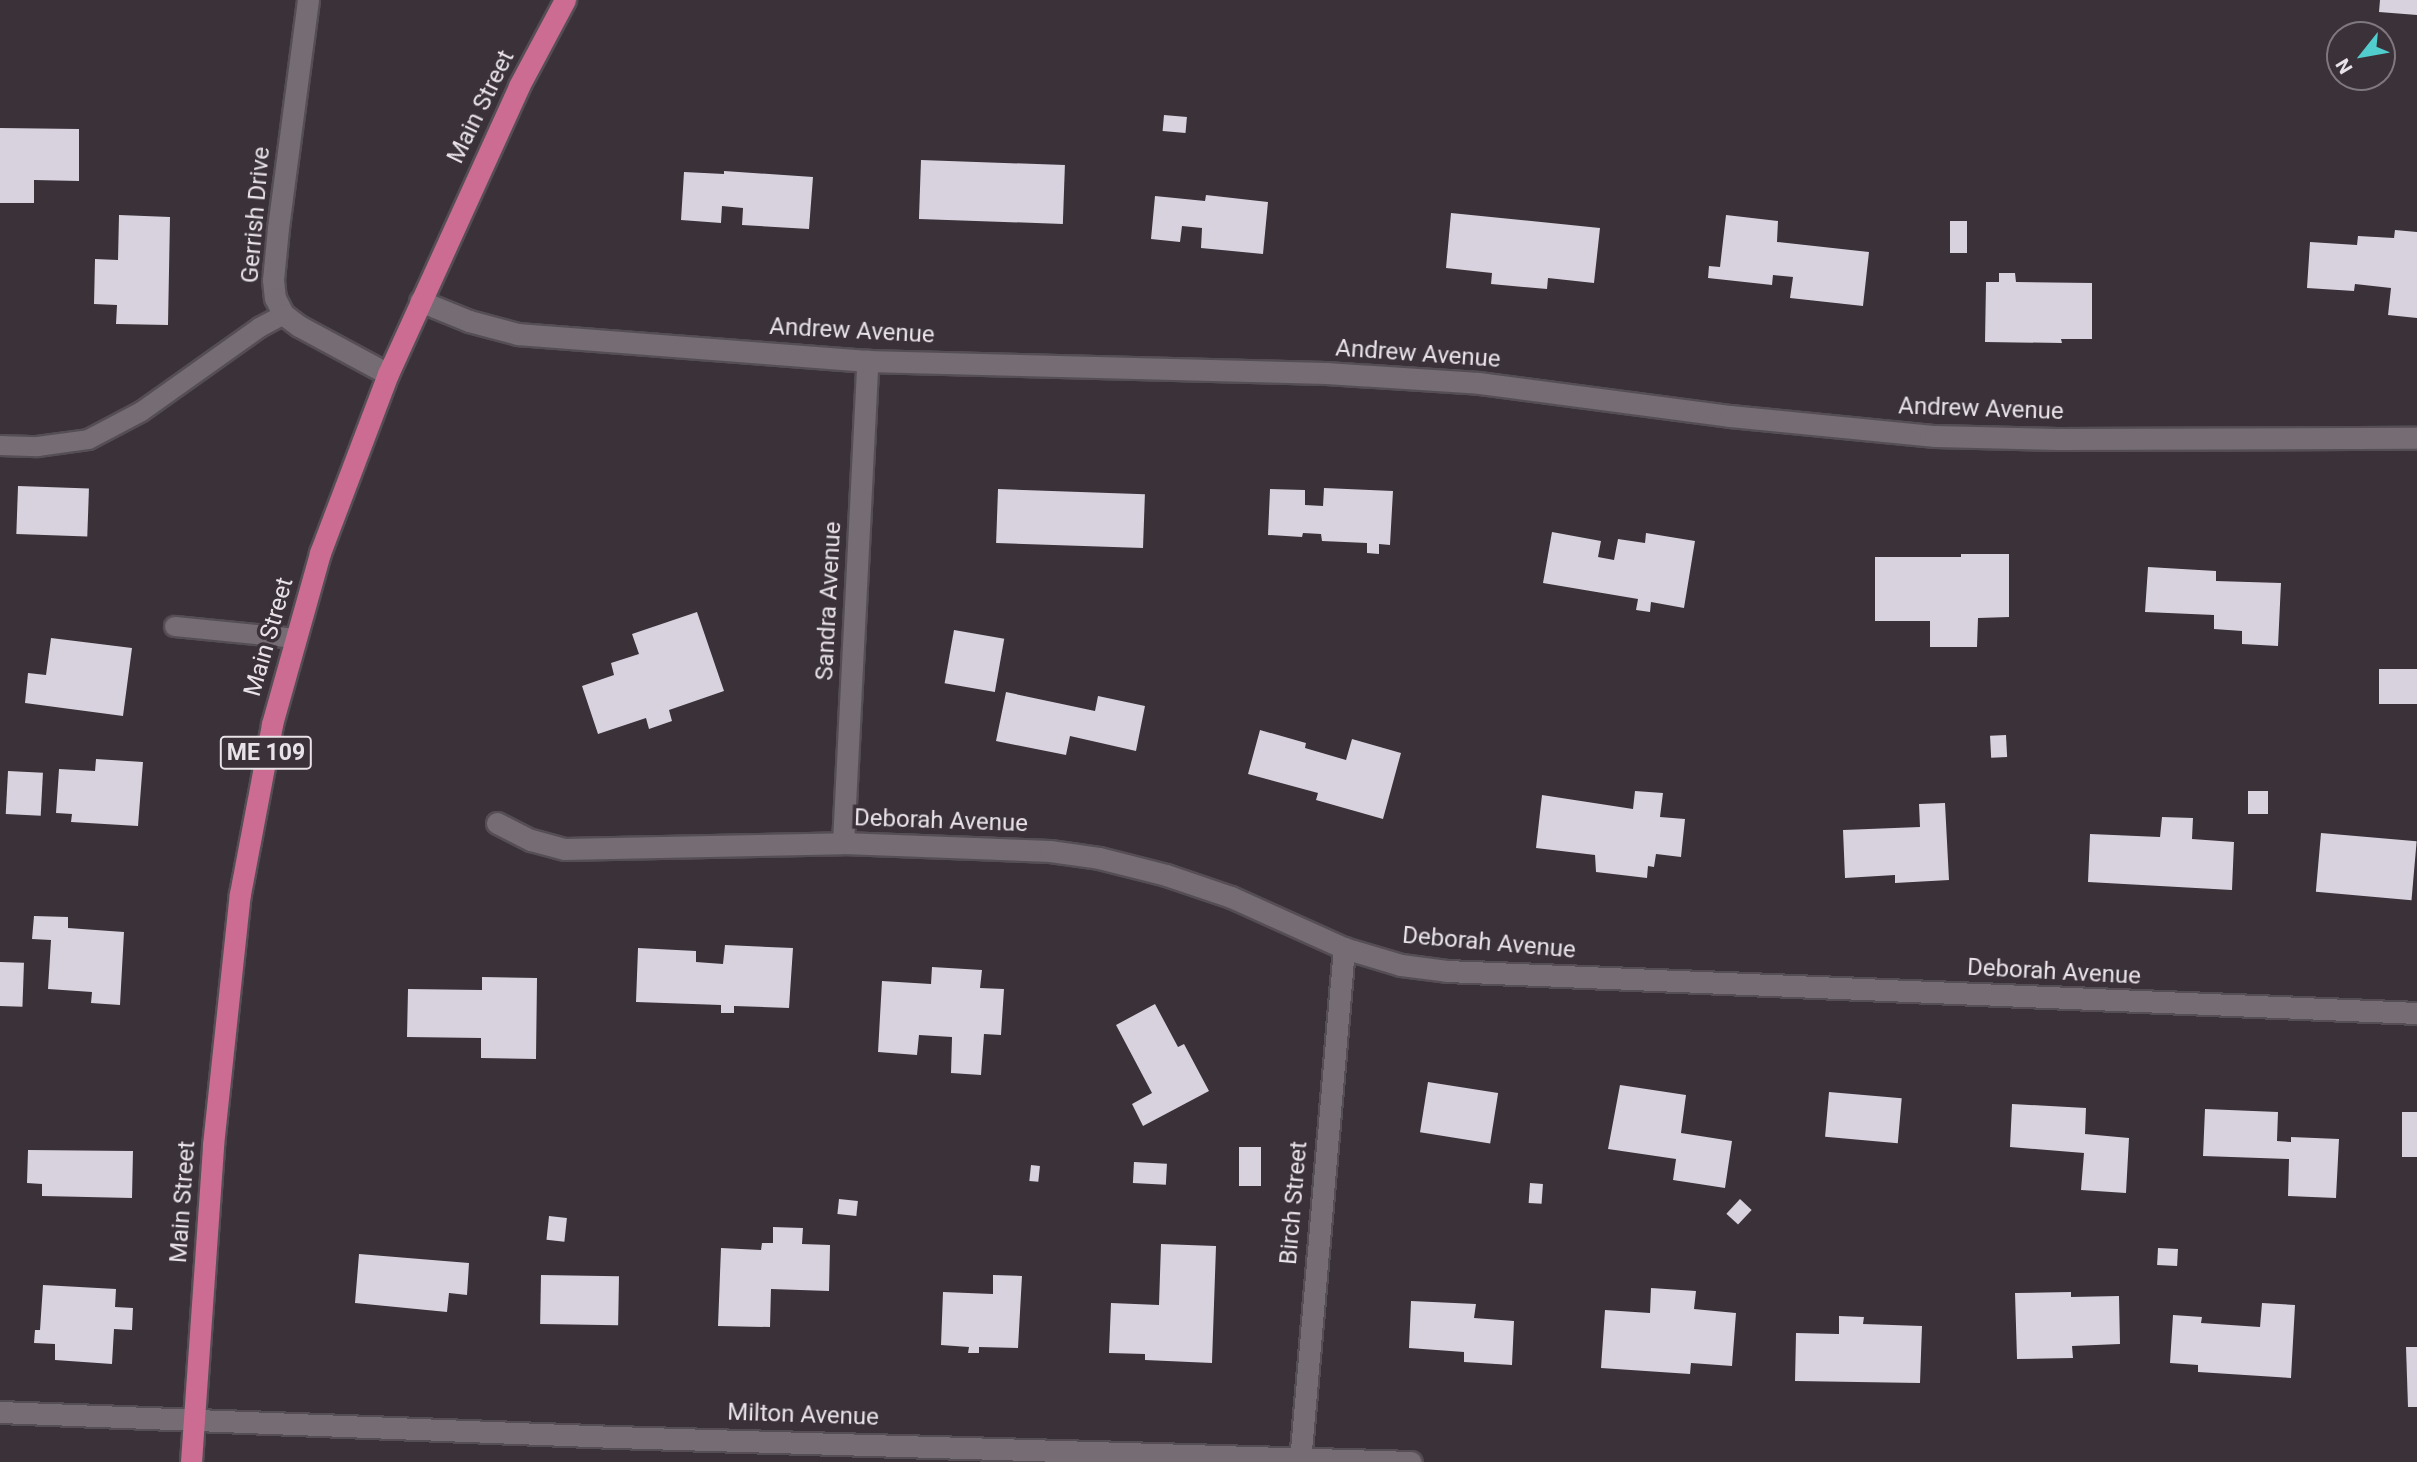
<!DOCTYPE html>
<html>
<head>
<meta charset="utf-8">
<style>
  body { margin:0 }
  #map { position:relative; width:2417px; height:1462px; overflow:hidden; background:#3a3139; font-family:Roboto,sans-serif }
  div>[style] { position:absolute }
  [style*='--x'] { left:calc(var(--x)*1px); top:calc(var(--y)*1px); width:calc(var(--w)*1px); rotate:calc(var(--a)*1deg) }
  .building>* { inset:0; background:#d7d2de; transform-origin:0 0 }
  .roads { filter:drop-shadow(2px 0 #554e54) drop-shadow(-2px 0 #554e54) drop-shadow(0 2px #554e54) drop-shadow(0 -2px #554e54) }
  .service>* { height:19px; margin:-9.5px; padding:0 9.5px; transform-origin:9.5px; border-radius:9.5px; background:#756c74 }
  .minor>* { height:21px; margin:-10.5px; padding:0 10.5px; transform-origin:10.5px; border-radius:10.5px; background:#756c74 }
  .trunk>* { height:21px; margin:-10.5px; padding:0 10.5px; transform-origin:10.5px; border-radius:10.5px; background:#cc6c92 }
  span { translate:-50% -50%; white-space:nowrap; text-align:center; line-height:1.15; -webkit-text-stroke:7px #3a3139; paint-order:stroke }
  .shield-label span { padding:2px 5px; background:#3a3139; border:2px solid; border-radius:5px; -webkit-text-stroke-width:0 }
  .shield-label { font-size:23px; color:#e9e3e8; font-weight:700 }
  .street-label { font-size:24px; color:#e9e3e8 }
  .north { position:absolute; left:2326px; top:21px; width:70px; height:70px; box-sizing:border-box; background:#3a3139; border:2px solid #80787f; border-radius:50%; rotate:239deg; font-size:19px; font-weight:700; line-height:28px; text-align:center; color:#e9e3e8 }
  .north::after { content:''; display:block; margin:auto; width:24px; height:32px; background:#52cdce; clip-path:polygon(50% 0,100% 100%,50% 72%,0 100%) }
</style>
</head>
<body>
<div id="map">
  <div class="building">
    <div style="clip-path:polygon(2380px 0,2417px 0,2417px 15px,2379px 12px)"></div>
    <div style="left:1164px;top:115px;width:23px;height:16px;rotate:5deg"></div>
    <div style="clip-path:polygon(0 128px,79px 129px,79px 181px,34px 180px,34px 203px,0 203px)"></div>
    <div style="left:921px;top:160px;width:144px;height:59px;rotate:2deg"></div>
    <div style="clip-path:polygon(724px 171px,813px 177px,809px 229px,742px 225px,743px 208px,722px 206px,721px 223px,681px 220px,684px 172px,724px 174px)"></div>
    <div style="clip-path:polygon(1206px 195px,1268px 202px,1263px 254px,1201px 248px,1202px 228px,1182px 226px,1180px 242px,1151px 239px,1155px 196px,1205px 201px)"></div>
    <div style="clip-path:polygon(1451px 213px,1600px 228px,1594px 283px,1548px 278px,1547px 289px,1491px 284px,1492px 273px,1446px 268px)"></div>
    <div style="clip-path:polygon(119px 215px,170px 217px,168px 325px,116px 324px,117px 305px,94px 304px,95px 259px,118px 260px)"></div>
    <div style="clip-path:polygon(1726px 215px,1778px 221px,1777px 242px,1869px 252px,1863px 306px,1790px 298px,1793px 277px,1773px 275px,1772px 285px,1708px 278px,1709px 266px,1720px 267px)"></div>
    <div style="left:1950px;top:221px;width:17px;height:32px"></div>
    <div style="clip-path:polygon(2395px 230px,2417px 232px,2417px 318px,2388px 315px,2391px 288px,2355px 284px,2354px 291px,2307px 288px,2310px 242px,2357px 245px,2358px 236px,2394px 238px)"></div>
    <div style="clip-path:polygon(1999px 273px,2015px 273px,2016px 282px,2092px 283px,2092px 339px,2061px 339px,2062px 343px,1985px 342px,1986px 282px,1999px 282px)"></div>
    <div style="left:18px;top:486px;width:71px;height:48px;rotate:2deg"></div>
    <div style="clip-path:polygon(1324px 488px,1393px 491px,1390px 545px,1379px 544px,1379px 554px,1367px 553px,1367px 543px,1322px 541px,1321px 534px,1303px 533px,1302px 537px,1268px 535px,1270px 489px,1305px 490px,1305px 505px,1323px 506px)"></div>
    <div style="left:998px;top:489px;width:147px;height:54px;rotate:2deg"></div>
    <div style="clip-path:polygon(1552px 532px,1601px 541px,1598px 557px,1614px 560px,1618px 539px,1645px 543px,1646px 533px,1695px 541px,1684px 608px,1651px 602px,1650px 612px,1636px 610px,1638px 599px,1543px 583px)"></div>
    <div style="clip-path:polygon(1961px 554px,2009px 554px,2009px 617px,1978px 618px,1977px 647px,1930px 647px,1930px 621px,1875px 621px,1875px 557px,1961px 557px)"></div>
    <div style="clip-path:polygon(2148px 567px,2216px 571px,2216px 581px,2281px 583px,2278px 646px,2242px 644px,2242px 631px,2214px 629px,2214px 615px,2145px 612px)"></div>
    <div style="clip-path:polygon(697px 612px,724px 691px,669px 710px,672px 721px,649px 729px,646px 718px,598px 734px,582px 686px,614px 675px,611px 663px,639px 654px,632px 634px)"></div>
    <div style="left:954px;top:630px;width:51px;height:54px;rotate:10deg"></div>
    <div style="clip-path:polygon(51px 638px,132px 648px,123px 716px,25px 703px,28px 673px,46px 675px)"></div>
    <div style="left:2417px;top:669px;width:35px;height:38px;rotate:90deg"></div>
    <div style="clip-path:polygon(1006px 692px,1095px 711px,1098px 696px,1145px 706px,1136px 751px,1070px 736px,1066px 755px,996px 741px)"></div>
    <div style="clip-path:polygon(1260px 730px,1306px 743px,1305px 748px,1346px 760px,1352px 739px,1401px 753px,1383px 819px,1316px 800px,1318px 793px,1248px 774px)"></div>
    <div style="left:2006px;top:735px;width:22px;height:16px;rotate:87deg"></div>
    <div style="clip-path:polygon(96px 759px,143px 762px,138px 826px,71px 822px,72px 814px,56px 813px,59px 769px,95px 771px)"></div>
    <div style="left:8px;top:771px;width:35px;height:43px;rotate:3deg"></div>
    <div style="clip-path:polygon(1635px 791px,1663px 793px,1660px 817px,1685px 819px,1681px 857px,1656px 854px,1654px 867px,1648px 866px,1647px 878px,1596px 872px,1595px 855px,1536px 848px,1542px 795px,1633px 809px)"></div>
    <div style="left:2248px;top:791px;width:20px;height:23px"></div>
    <div style="clip-path:polygon(1945px 803px,1949px 880px,1895px 883px,1895px 875px,1845px 878px,1843px 830px,1920px 827px,1919px 804px)"></div>
    <div style="clip-path:polygon(2162px 817px,2193px 818px,2192px 839px,2234px 842px,2232px 890px,2088px 882px,2090px 834px,2160px 837px)"></div>
    <div style="left:2321px;top:833px;width:96px;height:59px;rotate:5deg"></div>
    <div style="clip-path:polygon(34px 916px,68px 917px,68px 928px,124px 932px,120px 1005px,91px 1003px,92px 992px,48px 989px,51px 940px,32px 939px)"></div>
    <div style="clip-path:polygon(725px 945px,793px 948px,789px 1008px,734px 1006px,734px 1013px,721px 1013px,721px 1005px,636px 1002px,638px 948px,696px 951px,696px 962px,723px 964px)"></div>
    <div style="left:0;top:962px;width:24px;height:44px;rotate:2deg"></div>
    <div style="clip-path:polygon(932px 967px,982px 970px,980px 988px,1004px 989px,1001px 1035px,984px 1034px,981px 1075px,951px 1073px,952px 1037px,919px 1035px,917px 1055px,878px 1052px,882px 981px,931px 984px)"></div>
    <div style="clip-path:polygon(482px 977px,537px 978px,536px 1059px,481px 1058px,481px 1038px,407px 1037px,408px 989px,482px 990px)"></div>
    <div style="clip-path:polygon(1155px 1004px,1178px 1047px,1184px 1044px,1209px 1091px,1143px 1126px,1132px 1104px,1152px 1093px,1116px 1025px)"></div>
    <div style="left:1428px;top:1082px;width:71px;height:51px;rotate:9deg"></div>
    <div style="clip-path:polygon(1620px 1085px,1686px 1095px,1681px 1133px,1732px 1141px,1725px 1188px,1673px 1180px,1676px 1159px,1608px 1149px)"></div>
    <div style="left:1829px;top:1092px;width:73px;height:45px;rotate:5deg"></div>
    <div style="clip-path:polygon(2012px 1104px,2086px 1108px,2085px 1134px,2129px 1138px,2126px 1193px,2081px 1190px,2084px 1153px,2010px 1147px)"></div>
    <div style="clip-path:polygon(2205px 1109px,2278px 1112px,2277px 1141px,2291px 1142px,2291px 1137px,2339px 1139px,2336px 1198px,2288px 1196px,2289px 1159px,2203px 1156px)"></div>
    <div style="left:2402px;top:1112px;width:15px;height:45px"></div>
    <div style="left:1239px;top:1147px;width:22px;height:39px"></div>
    <div style="clip-path:polygon(28px 1150px,133px 1151px,132px 1198px,42px 1196px,42px 1184px,27px 1183px)"></div>
    <div style="left:1134px;top:1162px;width:33px;height:21px;rotate:3deg"></div>
    <div style="left:1031px;top:1165px;width:9px;height:16px;rotate:6deg"></div>
    <div style="left:1530px;top:1183px;width:13px;height:20px;rotate:4deg"></div>
    <div style="left:839px;top:1199px;width:19px;height:15px;rotate:6deg"></div>
    <div style="left:1740px;top:1199px;width:16px;height:20px;rotate:43deg"></div>
    <div style="left:549px;top:1216px;width:18px;height:24px;rotate:6deg"></div>
    <div style="clip-path:polygon(773px 1227px,803px 1228px,802px 1244px,830px 1245px,829px 1291px,771px 1289px,770px 1327px,718px 1326px,721px 1248px,761px 1250px,762px 1243px,773px 1243px)"></div>
    <div style="clip-path:polygon(1161px 1244px,1216px 1246px,1212px 1363px,1145px 1360px,1145px 1354px,1109px 1353px,1111px 1303px,1159px 1305px)"></div>
    <div style="left:2158px;top:1248px;width:20px;height:17px;rotate:3deg"></div>
    <div style="clip-path:polygon(359px 1254px,469px 1263px,467px 1295px,449px 1293px,447px 1312px,355px 1303px)"></div>
    <div style="left:541px;top:1275px;width:78px;height:49px;rotate:1deg"></div>
    <div style="clip-path:polygon(993px 1275px,1022px 1276px,1018px 1348px,979px 1347px,979px 1353px,968px 1353px,969px 1347px,941px 1345px,943px 1292px,993px 1294px)"></div>
    <div style="clip-path:polygon(43px 1285px,116px 1289px,115px 1307px,133px 1308px,132px 1330px,114px 1329px,112px 1364px,55px 1360px,55px 1344px,34px 1343px,35px 1330px,40px 1330px)"></div>
    <div style="clip-path:polygon(1651px 1288px,1696px 1291px,1694px 1309px,1736px 1313px,1732px 1366px,1691px 1363px,1690px 1374px,1601px 1368px,1605px 1310px,1650px 1313px)"></div>
    <div style="clip-path:polygon(2071px 1292px,2071px 1297px,2119px 1296px,2120px 1344px,2072px 1346px,2073px 1358px,2017px 1359px,2015px 1293px)"></div>
    <div style="clip-path:polygon(1411px 1301px,1476px 1304px,1474px 1318px,1514px 1321px,1512px 1365px,1464px 1362px,1464px 1352px,1409px 1348px)"></div>
    <div style="clip-path:polygon(2262px 1303px,2295px 1305px,2291px 1378px,2198px 1372px,2198px 1365px,2170px 1363px,2173px 1315px,2202px 1317px,2201px 1323px,2260px 1327px)"></div>
    <div style="clip-path:polygon(1839px 1316px,1864px 1317px,1863px 1324px,1922px 1326px,1920px 1383px,1795px 1381px,1796px 1333px,1839px 1334px)"></div>
    <div style="clip-path:polygon(2406px 1347px,2417px 1347px,2417px 1407px,2408px 1407px)"></div>
  </div>
  <div class="roads">
    <div class="service">
      <div style="--x:0;--y:445;--w:37;--a:2"></div>
      <div style="--x:37;--y:446;--w:51;--a:-7.8"></div>
      <div style="--x:88;--y:439;--w:60;--a:-27.8"></div>
      <div style="--x:141;--y:411;--w:145;--a:-35.4"></div>
      <div style="--x:259;--y:327;--w:27;--a:-28"></div>
      <div style="--x:174;--y:626;--w:123;--a:5.6"></div>
    </div>
    <div class="minor">
      <div style="--x:308;--y:0;--w:230;--a:97.5"></div>
      <div style="--x:278;--y:228;--w:52;--a:95.5"></div>
      <div style="--x:273;--y:280;--w:18;--a:84"></div>
      <div style="--x:275;--y:298;--w:18;--a:63"></div>
      <div style="--x:283;--y:314;--w:20;--a:37"></div>
      <div style="--x:299;--y:326;--w:101;--a:28.3"></div>
      <div style="--x:420;--y:301;--w:53;--a:22.2"></div>
      <div style="--x:469;--y:321;--w:51;--a:14.9"></div>
      <div style="--x:518;--y:334;--w:350;--a:4.4"></div>
      <div style="--x:867;--y:361;--w:459;--a:1.5"></div>
      <div style="--x:1326;--y:373;--w:153;--a:3.7"></div>
      <div style="--x:1479;--y:383;--w:253;--a:7.5"></div>
      <div style="--x:1730;--y:416;--w:206;--a:5.6"></div>
      <div style="--x:1935;--y:436;--w:122;--a:1.4"></div>
      <div style="--x:2057;--y:439;--w:360;--a:-0.2"></div>
      <div style="--x:497;--y:823;--w:38;--a:27"></div>
      <div style="--x:531;--y:840;--w:34;--a:15"></div>
      <div style="--x:564;--y:849;--w:279;--a:-1.2"></div>
      <div style="--x:843;--y:843;--w:207;--a:2.2"></div>
      <div style="--x:1050;--y:851;--w:49;--a:8.1"></div>
      <div style="--x:1099;--y:858;--w:69;--a:14.2"></div>
      <div style="--x:1166;--y:875;--w:69;--a:18.7"></div>
      <div style="--x:1231;--y:897;--w:124;--a:24.3"></div>
      <div style="--x:1344;--y:948;--w:59;--a:16.6"></div>
      <div style="--x:1401;--y:965;--w:46;--a:7.4"></div>
      <div style="--x:1447;--y:971;--w:971;--a:2.48"></div>
      <div style="--x:843;--y:843;--w:483;--a:-87.1"></div>
      <div style="--x:0;--y:1412;--w:616;--a:2.33"></div>
      <div style="--x:615;--y:1437;--w:796;--a:1.8"></div>
      <div style="--x:1300;--y:1462;--w:516;--a:-85.11"></div>
    </div>
    <div class="trunk">
      <div style="--x:191;--y:1462;--w:318;--a:-86"></div>
      <div style="--x:213;--y:1145;--w:252;--a:-83.9"></div>
      <div style="--x:240;--y:894;--w:173;--a:-79.3"></div>
      <div style="--x:272;--y:724;--w:178;--a:-74.3"></div>
      <div style="--x:320;--y:553;--w:191;--a:-69.2"></div>
      <div style="--x:388;--y:374;--w:316;--a:-65.5"></div>
      <div style="--x:519;--y:86;--w:98;--a:-61.9"></div>
    </div>
  </div>
  <div class="shield-label">
    <span style="left:266px;top:753px">ME 109</span>
  </div>
  <div class="street-label">
    <span style="left:481px;top:107px;rotate:-64deg">Main Street</span>
    <span style="left:256px;top:215px;rotate:-85deg">Gerrish Drive</span>
    <span style="left:852px;top:331px;rotate:3deg">Andrew Avenue</span>
    <span style="left:1418px;top:354px;rotate:4deg">Andrew Avenue</span>
    <span style="left:1981px;top:409px;rotate:2deg">Andrew Avenue</span>
    <span style="left:829px;top:601px;rotate:-87deg">Sandra Avenue</span>
    <span style="left:269px;top:637px;rotate:-74deg">Main Street</span>
    <span style="left:941px;top:821px;rotate:2deg">Deborah Avenue</span>
    <span style="left:1489px;top:943px;rotate:5deg">Deborah Avenue</span>
    <span style="left:2054px;top:972px;rotate:3deg">Deborah Avenue</span>
    <span style="left:183px;top:1202px;rotate:-86deg">Main Street</span>
    <span style="left:1294px;top:1203px;rotate:-85deg">Birch Street</span>
    <span style="left:803px;top:1415px;rotate:2deg">Milton Avenue</span>
  </div>
  <div class="north">N</div>
</div>
</body>
</html>
